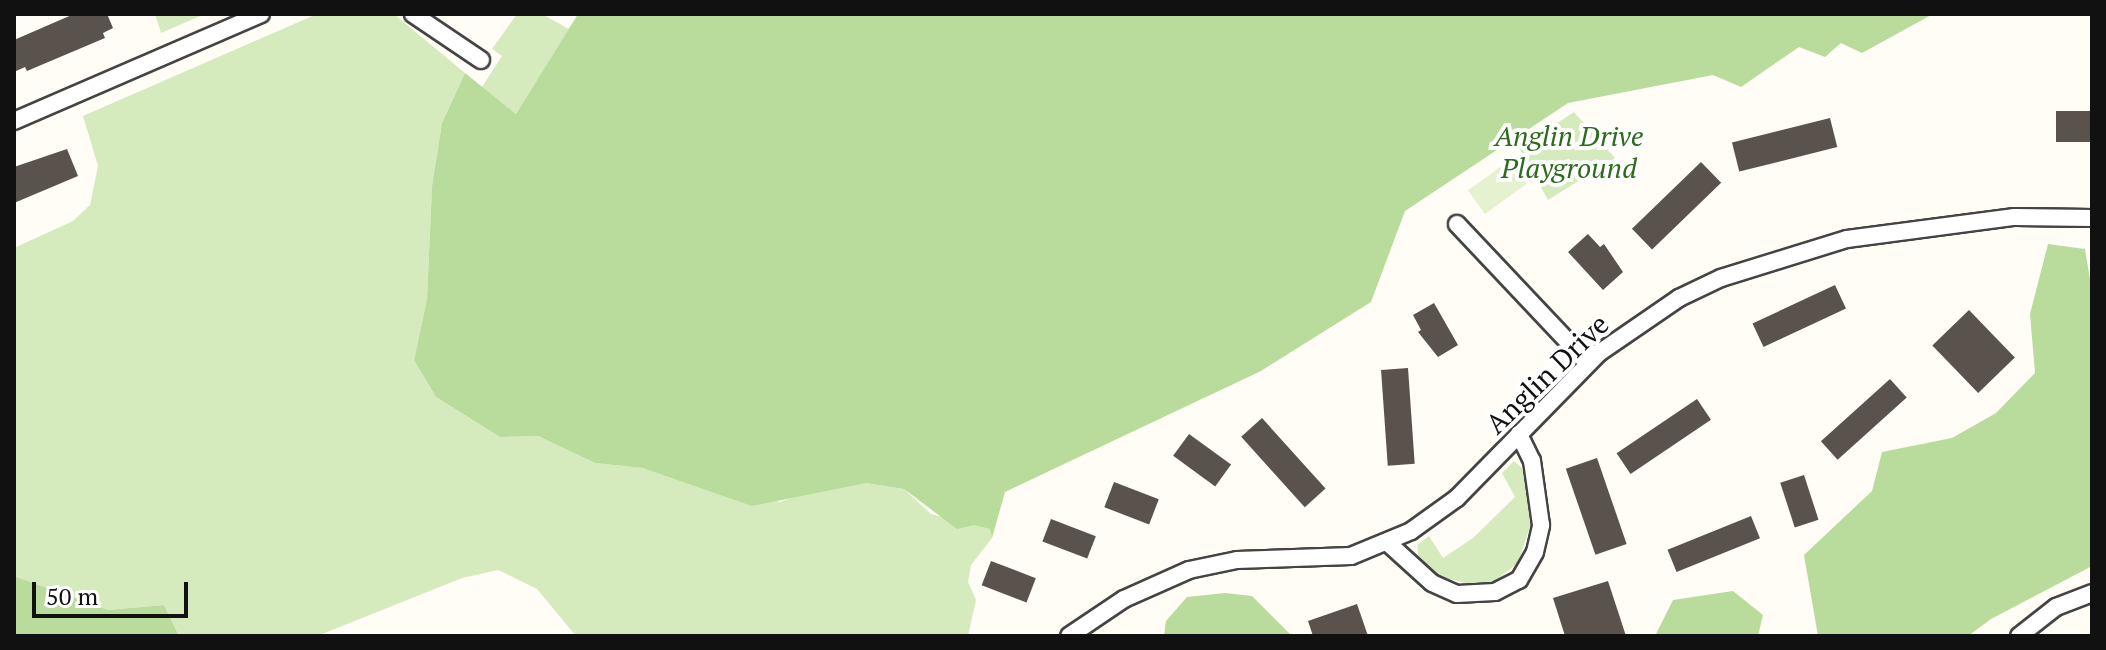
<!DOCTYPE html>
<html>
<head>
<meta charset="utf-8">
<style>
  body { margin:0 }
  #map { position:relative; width:2106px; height:650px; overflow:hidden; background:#fffdf5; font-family:"PT Serif",serif }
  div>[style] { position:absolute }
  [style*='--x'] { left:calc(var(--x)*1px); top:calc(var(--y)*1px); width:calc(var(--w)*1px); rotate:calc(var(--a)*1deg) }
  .green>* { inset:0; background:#d5ebbd }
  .forest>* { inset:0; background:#b9dc9c }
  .pitch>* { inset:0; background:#e6f2cf; transform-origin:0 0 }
  .building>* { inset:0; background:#5a524d; transform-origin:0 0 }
  .roads { filter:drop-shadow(2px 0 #444) drop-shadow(-2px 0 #444) drop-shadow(0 2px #444) drop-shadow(0 -2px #444) }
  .minor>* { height:16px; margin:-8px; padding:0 8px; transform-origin:8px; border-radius:8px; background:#fff }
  span { translate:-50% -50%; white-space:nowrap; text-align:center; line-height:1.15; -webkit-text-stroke:8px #fff; paint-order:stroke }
  .park-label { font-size:28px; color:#2f6b1f; font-style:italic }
  .street-label { font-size:28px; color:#111 }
  .frame { position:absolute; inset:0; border:16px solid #111; pointer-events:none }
  .scale { position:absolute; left:32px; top:582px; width:156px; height:36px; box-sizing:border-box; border:4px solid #111; border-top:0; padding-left:10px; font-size:24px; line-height:28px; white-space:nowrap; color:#111; -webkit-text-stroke:6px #fff; paint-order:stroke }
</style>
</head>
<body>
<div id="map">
  <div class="green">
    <div style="clip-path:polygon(155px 14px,205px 14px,161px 33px)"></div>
    <div style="clip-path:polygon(317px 14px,394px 14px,465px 73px,442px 123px,432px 186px,427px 299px,414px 360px,436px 397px,500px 437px,538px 436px,595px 463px,643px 468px,780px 502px,814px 490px,866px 483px,904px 489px,931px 514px,991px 529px,992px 538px,971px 565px,968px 582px,976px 600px,968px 636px,576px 636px,537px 589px,498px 570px,462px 578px,317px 636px,179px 636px,164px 605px,108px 610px,14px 576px,14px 248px,73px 221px,90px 205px,98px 166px,83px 116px)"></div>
    <div style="clip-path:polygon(517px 14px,542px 14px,569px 29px,516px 114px,482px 87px,502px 56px,492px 49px)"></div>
    <div style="clip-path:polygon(1574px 112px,1615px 158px,1548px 200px,1519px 148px)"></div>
    <div style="clip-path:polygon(1514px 461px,1524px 470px,1531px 523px,1518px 563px,1496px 580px,1477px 586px,1438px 576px,1419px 561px,1417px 545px,1429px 536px,1443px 558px,1473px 538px,1515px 497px,1502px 473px)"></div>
  </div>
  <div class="forest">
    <div style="clip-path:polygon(578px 14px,1933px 14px,1862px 53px,1841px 43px,1825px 57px,1799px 47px,1741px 87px,1713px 75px,1568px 103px,1405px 211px,1371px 302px,1261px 371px,1005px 492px,992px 538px,990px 529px,974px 525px,957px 529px,904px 489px,866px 483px,752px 506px,643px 468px,595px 463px,538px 436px,500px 437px,436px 397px,414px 360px,427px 299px,432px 186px,442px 123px,465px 73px,516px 114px)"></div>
    <div style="clip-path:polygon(2048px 244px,2085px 249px,2091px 285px,2092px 566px,1991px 619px,1968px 636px,1818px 636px,1804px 555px,1872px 491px,1882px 452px,1952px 438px,1996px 413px,2035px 373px,2030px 314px)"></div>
    <div style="clip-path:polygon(14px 576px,108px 610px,164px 605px,179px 636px,14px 636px)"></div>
    <div style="clip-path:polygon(1733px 591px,1763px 615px,1758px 636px,1655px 636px,1673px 600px)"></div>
    <div style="clip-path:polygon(1225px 593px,1252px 596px,1292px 636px,1164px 636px,1166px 621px,1187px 597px)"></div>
  </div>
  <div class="pitch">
    <div style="left:1510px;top:160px;width:29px;height:52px;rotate:54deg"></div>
  </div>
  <div class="building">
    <div style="clip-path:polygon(74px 14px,107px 14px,113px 28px,103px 33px,105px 38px,27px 71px,25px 67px,14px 72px,14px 40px)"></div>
    <div style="left:2092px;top:111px;width:31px;height:36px;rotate:90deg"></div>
    <div style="left:1830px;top:118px;width:30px;height:101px;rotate:76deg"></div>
    <div style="clip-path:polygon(67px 149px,78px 176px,14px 203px,14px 167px)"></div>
    <div style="left:1701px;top:162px;width:29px;height:96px;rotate:46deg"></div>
    <div style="clip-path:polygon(1588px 234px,1600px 247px,1604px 244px,1623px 272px,1603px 290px,1568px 252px)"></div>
    <div style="left:1835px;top:285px;width:26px;height:91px;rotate:65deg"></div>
    <div style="clip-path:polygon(1434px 303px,1458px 345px,1438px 357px,1418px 332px,1421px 330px,1413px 315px)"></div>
    <div style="left:1969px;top:310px;width:66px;height:51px;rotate:46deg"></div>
    <div style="left:1408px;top:368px;width:96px;height:27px;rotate:86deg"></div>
    <div style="left:1890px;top:379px;width:25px;height:93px;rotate:48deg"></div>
    <div style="left:1697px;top:399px;width:25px;height:97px;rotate:56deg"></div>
    <div style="left:1262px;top:418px;width:95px;height:28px;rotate:48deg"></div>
    <div style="left:1189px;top:434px;width:52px;height:27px;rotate:36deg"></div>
    <div style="left:1597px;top:458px;width:91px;height:33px;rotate:71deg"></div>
    <div style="left:1804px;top:475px;width:47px;height:25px;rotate:72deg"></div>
    <div style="left:1114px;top:482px;width:48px;height:27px;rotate:21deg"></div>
    <div style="left:1751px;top:516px;width:24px;height:90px;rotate:68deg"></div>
    <div style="left:1051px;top:519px;width:48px;height:24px;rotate:21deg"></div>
    <div style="left:991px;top:561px;width:48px;height:26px;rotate:21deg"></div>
    <div style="clip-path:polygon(1608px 581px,1626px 636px,1565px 636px,1553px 598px)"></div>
    <div style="clip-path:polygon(1357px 604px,1368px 636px,1313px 636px,1308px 621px)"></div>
  </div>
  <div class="roads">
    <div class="minor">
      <div style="--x:413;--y:14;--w:82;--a:34.1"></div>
      <div style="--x:14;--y:121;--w:269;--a:-23.4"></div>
      <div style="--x:1457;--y:224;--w:191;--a:46.7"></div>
      <div style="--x:1388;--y:543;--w:59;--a:42.3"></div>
      <div style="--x:1432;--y:583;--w:27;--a:24"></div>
      <div style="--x:1457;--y:594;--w:38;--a:-3"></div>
      <div style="--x:1495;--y:592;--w:27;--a:-27"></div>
      <div style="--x:1519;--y:580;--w:32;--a:-60"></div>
      <div style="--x:1535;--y:552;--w:28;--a:-77"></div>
      <div style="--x:1541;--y:525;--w:65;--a:-98"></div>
      <div style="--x:1532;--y:461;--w:30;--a:-116"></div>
      <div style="--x:1069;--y:636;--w:66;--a:-33.9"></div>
      <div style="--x:1124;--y:599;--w:71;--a:-24"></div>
      <div style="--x:1189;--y:570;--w:49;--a:-11.8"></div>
      <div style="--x:1237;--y:560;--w:114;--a:-2"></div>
      <div style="--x:1351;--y:556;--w:65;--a:-22.6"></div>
      <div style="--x:1411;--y:531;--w:57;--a:-35.7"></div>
      <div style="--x:1457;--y:498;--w:203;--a:-45.6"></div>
      <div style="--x:1599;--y:353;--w:97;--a:-34.5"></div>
      <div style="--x:1679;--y:298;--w:47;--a:-25.5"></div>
      <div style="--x:1721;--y:278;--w:132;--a:-17.2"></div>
      <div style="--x:1847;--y:239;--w:169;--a:-7.5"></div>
      <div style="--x:2015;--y:217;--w:77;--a:0.7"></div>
      <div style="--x:2019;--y:636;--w:47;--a:-38.1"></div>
      <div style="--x:2056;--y:607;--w:39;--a:-21"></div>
    </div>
  </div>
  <div class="park-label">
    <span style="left:1569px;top:152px">Anglin Drive<br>Playground</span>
  </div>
  <div class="street-label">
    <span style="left:1547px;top:374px;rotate:-44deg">Anglin Drive</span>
  </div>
  <div class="frame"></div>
  <div class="scale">50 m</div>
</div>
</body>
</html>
